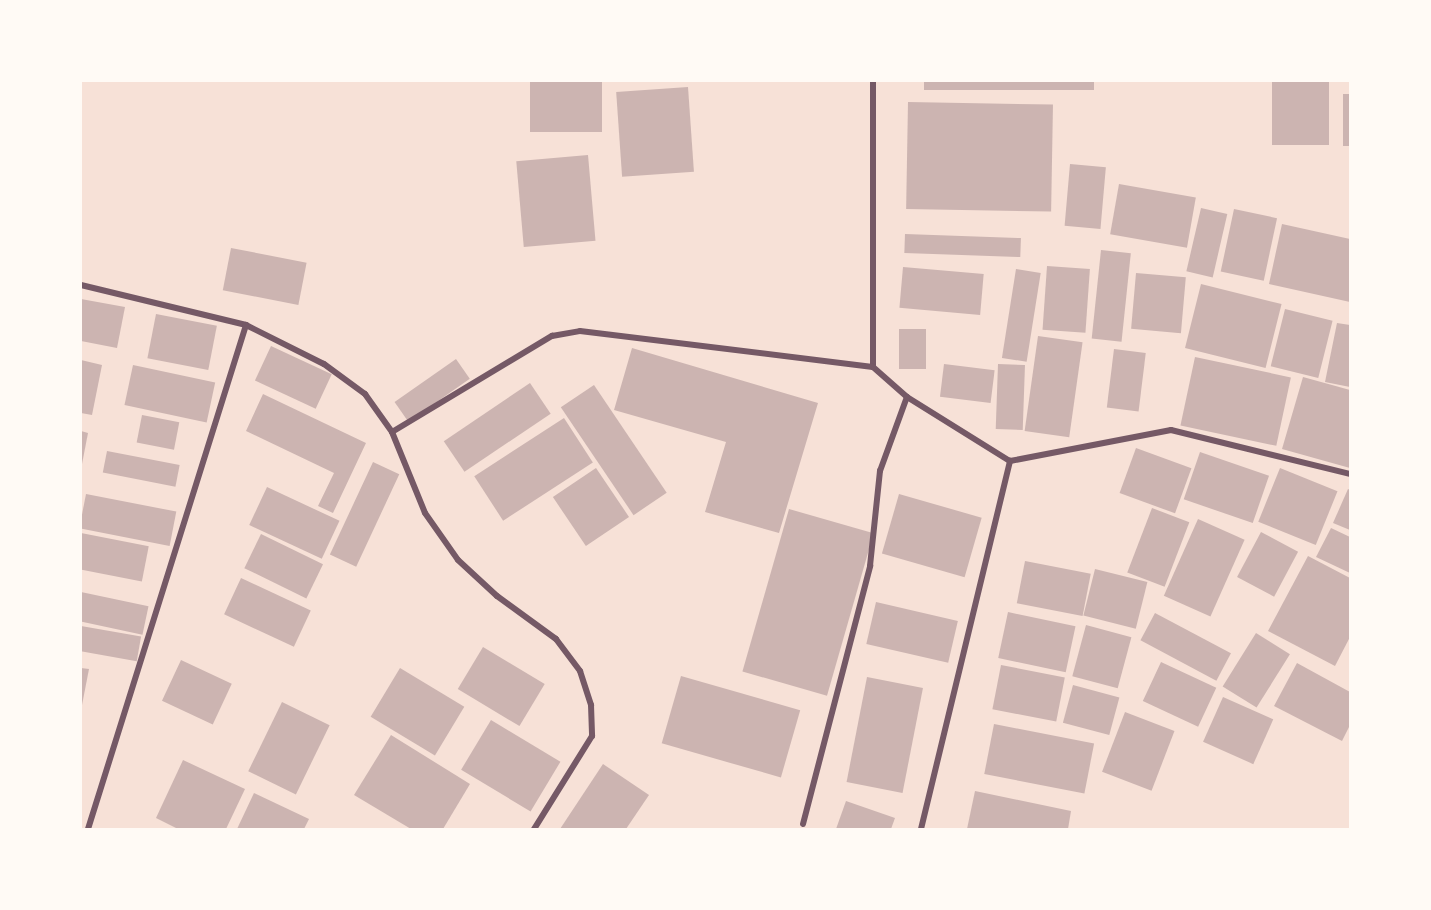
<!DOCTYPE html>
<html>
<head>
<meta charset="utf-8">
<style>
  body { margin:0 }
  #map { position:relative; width:1431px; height:910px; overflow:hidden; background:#f7e1d7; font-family:"Sofia Sans Condensed",sans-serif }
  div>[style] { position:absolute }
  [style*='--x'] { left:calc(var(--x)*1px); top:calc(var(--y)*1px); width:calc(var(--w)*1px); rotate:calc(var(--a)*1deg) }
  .building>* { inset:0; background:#ccb4b1; transform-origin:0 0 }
  .minor>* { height:6px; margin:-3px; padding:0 3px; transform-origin:3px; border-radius:3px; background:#755966 }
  span { translate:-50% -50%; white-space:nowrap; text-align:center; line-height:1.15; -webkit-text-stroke:4.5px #fffaf5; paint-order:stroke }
  .frame { position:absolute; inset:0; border:82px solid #fffaf5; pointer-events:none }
</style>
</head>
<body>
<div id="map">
  <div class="building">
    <div style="left:530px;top:81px;width:72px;height:51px"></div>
    <div style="left:924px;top:81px;width:170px;height:9px"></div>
    <div style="left:1272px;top:81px;width:57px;height:64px"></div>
    <div style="left:688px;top:87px;width:85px;height:72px;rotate:86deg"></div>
    <div style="left:1343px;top:94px;width:7px;height:52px"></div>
    <div style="left:908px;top:102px;width:145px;height:107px;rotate:1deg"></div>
    <div style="left:588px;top:155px;width:86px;height:72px;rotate:85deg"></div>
    <div style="left:1070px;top:164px;width:36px;height:62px;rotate:5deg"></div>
    <div style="left:1119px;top:184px;width:78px;height:51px;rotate:10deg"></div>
    <div style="left:1201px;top:208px;width:27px;height:65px;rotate:13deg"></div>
    <div style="left:1234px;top:209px;width:44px;height:64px;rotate:12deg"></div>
    <div style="clip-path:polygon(1282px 224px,1350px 239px,1350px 302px,1269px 284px)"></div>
    <div style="left:905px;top:234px;width:116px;height:19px;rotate:2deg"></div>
    <div style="left:231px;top:248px;width:77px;height:43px;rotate:11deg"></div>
    <div style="left:1101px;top:250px;width:30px;height:89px;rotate:6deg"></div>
    <div style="left:1047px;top:266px;width:43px;height:64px;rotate:4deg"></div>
    <div style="left:903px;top:267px;width:81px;height:41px;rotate:5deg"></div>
    <div style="left:1016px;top:269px;width:25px;height:90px;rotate:9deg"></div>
    <div style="left:1136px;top:273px;width:50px;height:56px;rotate:5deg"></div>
    <div style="left:1201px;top:284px;width:83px;height:66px;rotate:14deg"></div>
    <div style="clip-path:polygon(81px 299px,125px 307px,117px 348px,81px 341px)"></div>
    <div style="left:1285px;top:309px;width:49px;height:59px;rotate:14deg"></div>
    <div style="left:156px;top:314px;width:62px;height:45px;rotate:11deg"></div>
    <div style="clip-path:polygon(1337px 323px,1350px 325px,1350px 387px,1325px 382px)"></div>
    <div style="left:899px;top:329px;width:27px;height:40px"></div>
    <div style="left:1038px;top:336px;width:45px;height:96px;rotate:8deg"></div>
    <div style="left:271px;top:346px;width:67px;height:38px;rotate:25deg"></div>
    <div style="clip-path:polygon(632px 348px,818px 403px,779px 533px,705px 512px,726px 442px,614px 410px)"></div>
    <div style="left:1114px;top:349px;width:32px;height:59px;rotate:7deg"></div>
    <div style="left:1195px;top:357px;width:98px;height:70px;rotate:12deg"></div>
    <div style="left:456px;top:359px;width:24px;height:75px;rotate:55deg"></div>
    <div style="clip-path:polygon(81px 360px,102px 365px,92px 415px,81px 413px)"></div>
    <div style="left:944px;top:364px;width:51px;height:33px;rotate:7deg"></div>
    <div style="left:998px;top:364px;width:27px;height:65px;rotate:2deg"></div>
    <div style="left:133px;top:365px;width:84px;height:41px;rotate:12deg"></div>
    <div style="clip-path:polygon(1303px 377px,1350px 390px,1350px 468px,1282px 449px)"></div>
    <div style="left:530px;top:383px;width:37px;height:104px;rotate:56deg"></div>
    <div style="left:594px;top:385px;width:130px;height:40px;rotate:56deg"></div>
    <div style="clip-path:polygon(263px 394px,366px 443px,333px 513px,318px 506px,334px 473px,246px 431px)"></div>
    <div style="left:142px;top:415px;width:38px;height:28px;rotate:11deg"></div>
    <div style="left:564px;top:418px;width:53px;height:107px;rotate:57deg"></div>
    <div style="clip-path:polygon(81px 431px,88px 433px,82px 464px,81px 463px)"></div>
    <div style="left:1136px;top:448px;width:59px;height:48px;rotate:20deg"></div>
    <div style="left:107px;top:451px;width:74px;height:22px;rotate:11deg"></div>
    <div style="left:1200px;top:452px;width:73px;height:50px;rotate:19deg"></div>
    <div style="left:373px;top:462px;width:29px;height:102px;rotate:25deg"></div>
    <div style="left:596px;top:468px;width:59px;height:52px;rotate:56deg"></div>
    <div style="left:1280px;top:468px;width:62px;height:58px;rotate:22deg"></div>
    <div style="left:267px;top:487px;width:80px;height:42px;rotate:25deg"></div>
    <div style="clip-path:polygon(1348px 489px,1350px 490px,1350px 530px,1333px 523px)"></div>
    <div style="left:86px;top:494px;width:92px;height:35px;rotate:11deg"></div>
    <div style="left:899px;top:494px;width:86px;height:62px;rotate:16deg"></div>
    <div style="left:1152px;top:508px;width:40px;height:69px;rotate:21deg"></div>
    <div style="left:789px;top:509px;width:88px;height:169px;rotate:16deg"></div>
    <div style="left:1198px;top:519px;width:51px;height:84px;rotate:24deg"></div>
    <div style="clip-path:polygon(1331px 528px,1350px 537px,1350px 573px,1316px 557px)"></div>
    <div style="left:1261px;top:532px;width:42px;height:51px;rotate:28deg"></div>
    <div style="left:81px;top:533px;width:69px;height:36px;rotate:11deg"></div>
    <div style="left:261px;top:534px;width:69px;height:38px;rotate:26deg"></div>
    <div style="clip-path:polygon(1308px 556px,1350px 578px,1350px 637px,1335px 666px,1268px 631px)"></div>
    <div style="left:1025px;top:561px;width:67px;height:43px;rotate:11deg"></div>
    <div style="left:1095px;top:569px;width:54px;height:48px;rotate:14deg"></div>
    <div style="left:241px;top:578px;width:77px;height:40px;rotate:25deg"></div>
    <div style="left:81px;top:592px;width:69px;height:29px;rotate:12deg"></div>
    <div style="left:876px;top:602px;width:84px;height:43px;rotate:13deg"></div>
    <div style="left:1008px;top:612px;width:69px;height:47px;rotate:12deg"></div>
    <div style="left:1155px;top:613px;width:86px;height:31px;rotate:28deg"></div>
    <div style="left:1086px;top:625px;width:47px;height:53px;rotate:15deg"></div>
    <div style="left:81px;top:626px;width:61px;height:25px;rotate:10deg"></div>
    <div style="left:1256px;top:633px;width:40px;height:63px;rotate:32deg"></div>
    <div style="left:483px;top:647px;width:72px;height:49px;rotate:31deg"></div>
    <div style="left:181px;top:660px;width:56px;height:45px;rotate:25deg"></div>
    <div style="left:1161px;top:662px;width:61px;height:43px;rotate:25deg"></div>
    <div style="clip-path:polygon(1297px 663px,1350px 692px,1350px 725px,1342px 741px,1274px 706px)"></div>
    <div style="left:1001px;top:665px;width:65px;height:45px;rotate:11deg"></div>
    <div style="clip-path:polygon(81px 668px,89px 669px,82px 705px,81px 705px)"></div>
    <div style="left:400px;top:668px;width:75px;height:57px;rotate:31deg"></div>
    <div style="left:681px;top:676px;width:124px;height:70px;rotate:16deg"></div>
    <div style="left:867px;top:677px;width:57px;height:107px;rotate:11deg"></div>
    <div style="left:1073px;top:685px;width:48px;height:39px;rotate:15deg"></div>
    <div style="left:1223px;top:697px;width:55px;height:49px;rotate:24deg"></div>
    <div style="left:282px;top:702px;width:53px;height:77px;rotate:26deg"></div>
    <div style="left:1125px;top:712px;width:53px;height:64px;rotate:21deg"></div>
    <div style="left:491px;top:720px;width:81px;height:58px;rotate:31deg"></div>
    <div style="left:994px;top:724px;width:102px;height:51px;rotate:11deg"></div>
    <div style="clip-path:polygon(391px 735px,470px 784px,443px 829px,411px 829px,354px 795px)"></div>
    <div style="clip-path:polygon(183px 760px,245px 789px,226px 829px,178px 829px,156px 818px)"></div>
    <div style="clip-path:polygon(603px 764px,649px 795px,626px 829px,560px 829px)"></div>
    <div style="clip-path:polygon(975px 791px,1071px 811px,1068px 829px,967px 829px)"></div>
    <div style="clip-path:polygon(254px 793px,309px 819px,304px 829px,237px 829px)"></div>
    <div style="clip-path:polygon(846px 801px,895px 818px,891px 829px,836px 829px)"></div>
  </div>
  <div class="minor">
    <div style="--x:873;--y:81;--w:286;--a:90"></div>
    <div style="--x:873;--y:367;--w:45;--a:41.4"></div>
    <div style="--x:907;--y:397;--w:121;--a:31.9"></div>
    <div style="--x:81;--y:285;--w:170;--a:13.6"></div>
    <div style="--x:246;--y:325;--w:87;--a:26.6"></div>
    <div style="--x:324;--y:364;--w:51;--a:36.2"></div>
    <div style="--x:365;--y:394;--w:47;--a:54.6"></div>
    <div style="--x:392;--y:432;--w:87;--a:67.8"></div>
    <div style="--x:425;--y:513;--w:57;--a:54.9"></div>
    <div style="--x:458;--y:560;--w:53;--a:42.7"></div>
    <div style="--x:497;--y:596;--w:73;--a:36.1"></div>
    <div style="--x:556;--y:639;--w:40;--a:53"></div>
    <div style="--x:580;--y:671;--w:36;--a:72"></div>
    <div style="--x:591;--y:705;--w:31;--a:88"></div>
    <div style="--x:592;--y:736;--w:110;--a:121.9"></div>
    <div style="--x:392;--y:432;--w:187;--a:-31"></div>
    <div style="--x:552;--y:336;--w:28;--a:-10"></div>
    <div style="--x:580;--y:331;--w:295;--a:7"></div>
    <div style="--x:1010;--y:461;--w:164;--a:-10.9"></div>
    <div style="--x:1171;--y:430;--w:184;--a:13.8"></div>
    <div style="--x:803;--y:824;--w:267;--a:-75.4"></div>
    <div style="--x:870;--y:566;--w:96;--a:-84"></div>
    <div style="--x:880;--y:471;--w:79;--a:-70"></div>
    <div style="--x:88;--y:829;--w:528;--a:-72.59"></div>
    <div style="--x:921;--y:829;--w:379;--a:-76.4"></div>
  </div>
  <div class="frame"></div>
</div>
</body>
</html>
